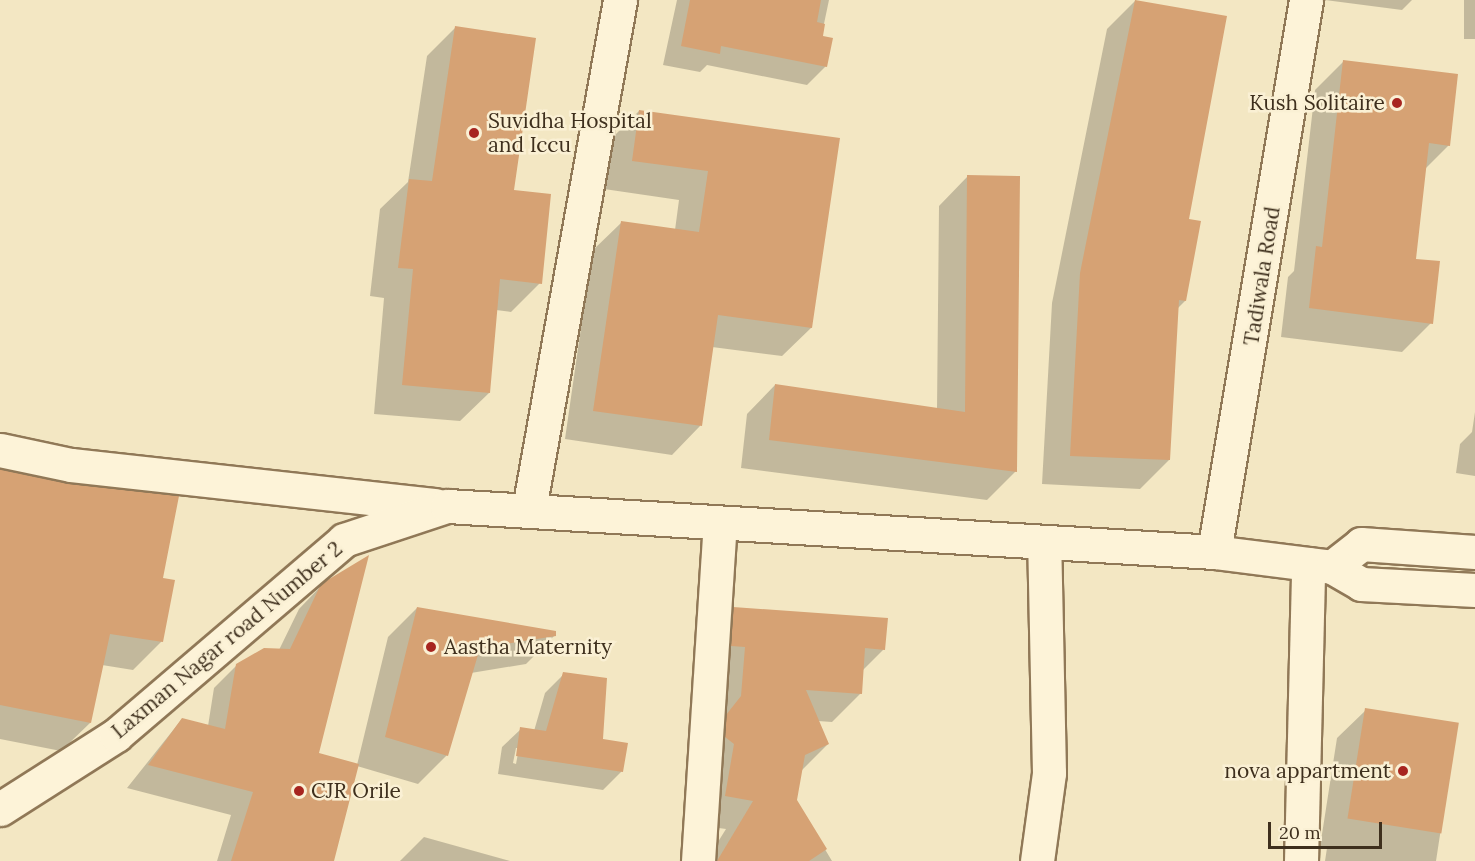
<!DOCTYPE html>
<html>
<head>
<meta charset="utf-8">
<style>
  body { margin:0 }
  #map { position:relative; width:1475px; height:861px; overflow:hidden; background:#f3e7c3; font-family:Lora,serif }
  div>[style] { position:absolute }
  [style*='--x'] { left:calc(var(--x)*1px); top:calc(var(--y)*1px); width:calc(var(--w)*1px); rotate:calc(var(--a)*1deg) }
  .shadow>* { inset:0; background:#0003; transform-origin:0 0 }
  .building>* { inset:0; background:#d6a274; transform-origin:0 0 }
  .roads { filter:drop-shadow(2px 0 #907857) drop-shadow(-2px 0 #907857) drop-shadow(0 2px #907857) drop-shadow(0 -2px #907857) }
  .street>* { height:33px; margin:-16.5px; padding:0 16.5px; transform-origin:16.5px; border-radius:16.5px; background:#fdf3d8 }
  .secondary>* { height:33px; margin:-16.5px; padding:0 16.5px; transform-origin:16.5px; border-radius:16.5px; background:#fdf3d8 }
  .dots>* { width:16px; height:16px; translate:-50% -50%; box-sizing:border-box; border:3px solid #faf0d4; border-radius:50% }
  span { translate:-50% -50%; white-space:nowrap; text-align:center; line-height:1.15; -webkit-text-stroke:5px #faf0d4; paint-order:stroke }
  .poi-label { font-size:21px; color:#3e2f1d }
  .right { translate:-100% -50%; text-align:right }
  .left { translate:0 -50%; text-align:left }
  .street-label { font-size:21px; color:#3e2f1d }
  .scale { position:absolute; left:1268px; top:822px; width:114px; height:27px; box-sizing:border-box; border:3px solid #3e2f1d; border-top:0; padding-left:8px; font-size:18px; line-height:21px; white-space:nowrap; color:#3e2f1d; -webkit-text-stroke:4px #faf0d4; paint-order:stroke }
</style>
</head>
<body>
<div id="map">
  <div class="shadow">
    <div style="clip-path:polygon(829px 0,821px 38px,826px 66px,807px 85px,707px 65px,700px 72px,663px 65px,677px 0)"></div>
    <div style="clip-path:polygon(1136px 0,1187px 220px,1185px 301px,1177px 309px,1169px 460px,1140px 489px,1042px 484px,1052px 303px,1107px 29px)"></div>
    <div style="clip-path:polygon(1325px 0,1412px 0,1402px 10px)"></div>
    <div style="left:1464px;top:0;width:11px;height:39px"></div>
    <div style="clip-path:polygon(456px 27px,540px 283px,511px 312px,496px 310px,489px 393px,460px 421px,374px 414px,384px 298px,370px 296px,380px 209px,408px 182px,427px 56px)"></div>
    <div style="clip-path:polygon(1344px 61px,1449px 145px,1425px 169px,1414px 260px,1431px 323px,1402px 352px,1281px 337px,1288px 277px,1294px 271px,1315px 90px)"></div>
    <div style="clip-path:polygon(639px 111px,838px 139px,811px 328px,782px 356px,712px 347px,700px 426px,672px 455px,565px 439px,592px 251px,621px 223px,675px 230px,679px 200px,604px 189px,610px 140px)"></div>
    <div style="clip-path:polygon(967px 177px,1016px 471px,987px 500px,741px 468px,747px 414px,775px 385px,937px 409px,939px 206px)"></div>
    <div style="clip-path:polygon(1475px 412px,1475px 476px,1456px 473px,1460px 444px,1472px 432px)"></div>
    <div style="clip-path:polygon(0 471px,161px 579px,162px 641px,133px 670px,102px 665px,90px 723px,61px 751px,0 739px)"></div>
    <div style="clip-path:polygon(322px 585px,317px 754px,357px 765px,388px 637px,417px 608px,555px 635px,526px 664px,471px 673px,447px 755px,418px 784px,357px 766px,330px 861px,217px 861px,231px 815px,127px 788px,182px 719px,208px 726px,214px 688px,237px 665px,279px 650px,299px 609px)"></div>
    <div style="clip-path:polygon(734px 609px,884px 649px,862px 671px,861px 693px,832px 722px,818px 721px,828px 744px,801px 771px,796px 801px,832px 861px,706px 861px,726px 829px,697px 825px,705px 637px)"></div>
    <div style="clip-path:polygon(evenodd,564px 674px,622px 771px,603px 790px,498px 774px,502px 747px,521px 729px,534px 731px,545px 693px,564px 674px,516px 748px,519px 748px,516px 764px,513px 763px,516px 748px)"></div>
    <div style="clip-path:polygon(1366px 710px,1457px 724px,1436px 861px,1325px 861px,1327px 848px,1320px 847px,1337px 738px)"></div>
    <div style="clip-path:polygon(424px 837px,510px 861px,400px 861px)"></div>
  </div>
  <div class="building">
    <div style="clip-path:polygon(690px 0,821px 0,817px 22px,825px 24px,823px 36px,833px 38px,827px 67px,721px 46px,720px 54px,681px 46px)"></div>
    <div style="clip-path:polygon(1135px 0,1227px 16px,1189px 219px,1201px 221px,1186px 301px,1179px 300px,1170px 460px,1070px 456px,1080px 273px)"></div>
    <div style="clip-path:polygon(455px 26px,536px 38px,514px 190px,551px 194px,542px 284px,500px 279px,490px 393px,402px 385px,413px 269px,398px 268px,409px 179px,432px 181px)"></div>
    <div style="clip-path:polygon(1343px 60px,1458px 74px,1450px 146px,1429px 143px,1416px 259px,1440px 261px,1433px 324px,1309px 308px,1316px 246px,1322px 247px)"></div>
    <div style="clip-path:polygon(639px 110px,840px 138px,812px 328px,718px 315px,702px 426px,593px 411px,621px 221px,699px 232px,708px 171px,632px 161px)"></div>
    <div style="clip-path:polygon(967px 175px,1020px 176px,1017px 472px,769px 440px,775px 384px,965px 412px)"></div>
    <div style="clip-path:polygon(0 469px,179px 496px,163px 578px,175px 580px,163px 642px,110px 634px,91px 723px,0 705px)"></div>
    <div style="clip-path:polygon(369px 555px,319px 753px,359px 764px,334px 861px,231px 861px,253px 792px,148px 765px,182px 718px,225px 729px,236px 664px,264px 648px,290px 649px,321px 584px)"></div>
    <div style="clip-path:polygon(417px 607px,556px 631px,556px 636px,480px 648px,448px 756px,385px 737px)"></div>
    <div style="clip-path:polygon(733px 607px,888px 618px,885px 650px,865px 648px,862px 694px,806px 690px,829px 744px,805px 755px,797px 800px,827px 849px,809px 861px,717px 861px,753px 801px,725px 796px,734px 744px,725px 737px,726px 715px,741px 696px,745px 647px,731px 646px)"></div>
    <div style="clip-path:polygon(563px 672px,607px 678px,603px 739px,628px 743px,623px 772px,516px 756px,520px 727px,546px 731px)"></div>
    <div style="left:1365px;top:708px;width:95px;height:112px;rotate:9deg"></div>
  </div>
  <div class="roads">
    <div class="street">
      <div style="--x:0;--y:450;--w:73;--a:11.9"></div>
      <div style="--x:71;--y:465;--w:367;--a:6.3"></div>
      <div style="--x:529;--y:509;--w:517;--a:-79.86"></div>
      <div style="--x:1214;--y:552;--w:560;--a:-80.54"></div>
      <div style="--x:0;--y:809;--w:138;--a:-32.5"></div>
      <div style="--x:116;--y:735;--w:300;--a:-40.5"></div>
      <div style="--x:344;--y:540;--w:108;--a:-18.3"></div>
      <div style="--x:698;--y:861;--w:337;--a:-86.3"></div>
      <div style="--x:1037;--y:861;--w:89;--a:-82.2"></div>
      <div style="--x:1049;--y:773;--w:230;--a:-91.2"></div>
      <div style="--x:1301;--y:861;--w:297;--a:-88.6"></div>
    </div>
    <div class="secondary">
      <div style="--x:447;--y:506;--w:768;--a:3.43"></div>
      <div style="--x:1214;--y:552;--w:119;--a:7.2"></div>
      <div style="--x:1332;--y:567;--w:34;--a:30"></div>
      <div style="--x:1361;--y:584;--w:114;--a:3"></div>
      <div style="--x:1332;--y:567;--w:37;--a:-38"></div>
      <div style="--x:1361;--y:544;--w:114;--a:4"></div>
    </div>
  </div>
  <div class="dots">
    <div style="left:1397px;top:103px;background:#a7251f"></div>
    <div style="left:474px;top:133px;background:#a7251f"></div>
    <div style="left:431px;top:647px;background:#a7251f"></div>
    <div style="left:1403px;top:771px;background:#a7251f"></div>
    <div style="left:299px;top:791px;background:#a7251f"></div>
  </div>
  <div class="poi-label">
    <span class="right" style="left:1385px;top:103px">Kush Solitaire</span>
    <span class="left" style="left:488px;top:133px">Suvidha Hospital<br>and Iccu</span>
    <span class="left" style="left:444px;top:647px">Aastha Maternity</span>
    <span class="right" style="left:1391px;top:771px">nova appartment</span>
    <span class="left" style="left:311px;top:791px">CJR Orile</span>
  </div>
  <div class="street-label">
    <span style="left:1262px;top:276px;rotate:-81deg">Tadiwala Road</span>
    <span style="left:227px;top:640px;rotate:-40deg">Laxman Nagar road Number 2</span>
  </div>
  <div class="scale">20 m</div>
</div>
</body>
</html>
